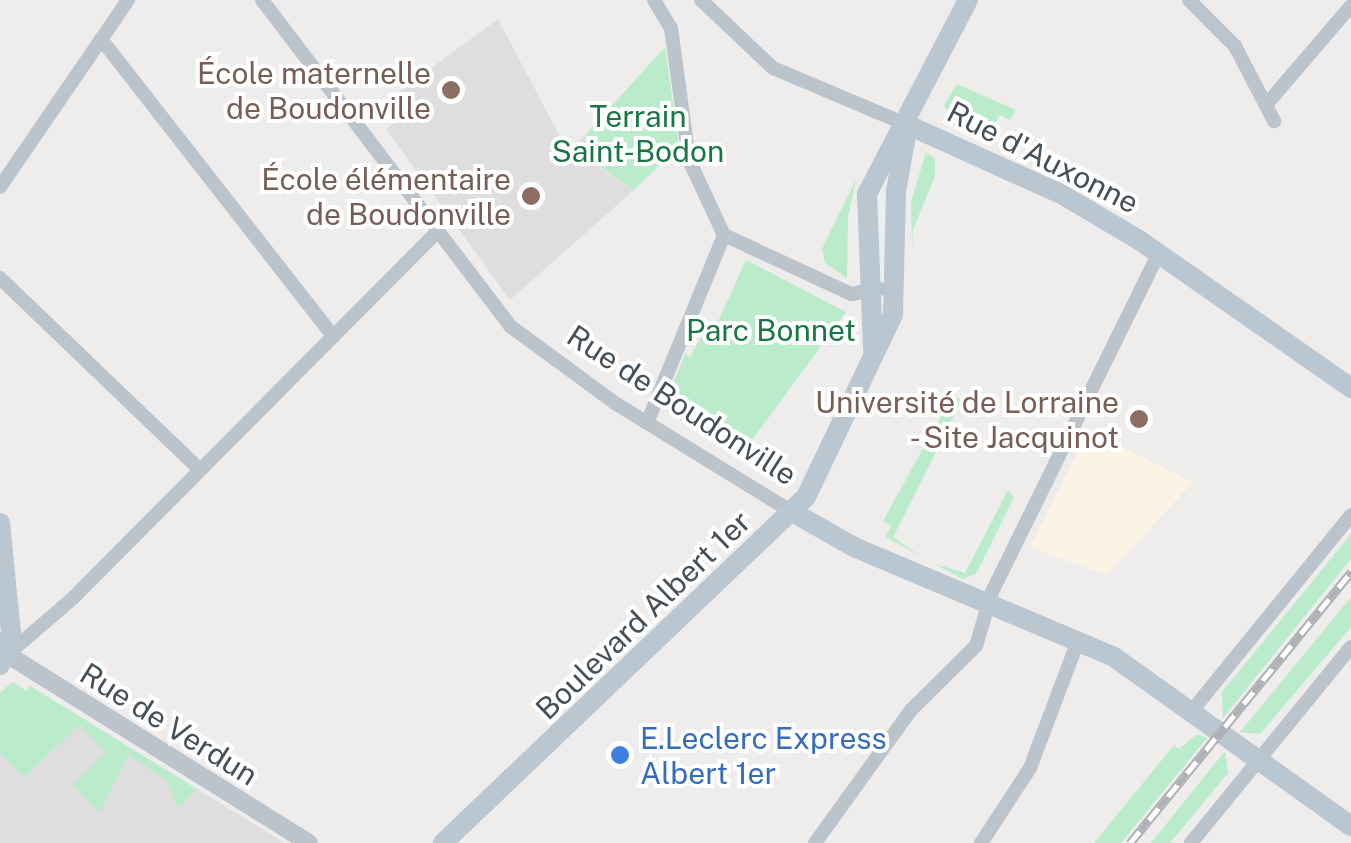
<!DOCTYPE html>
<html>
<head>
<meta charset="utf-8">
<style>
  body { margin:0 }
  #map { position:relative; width:1351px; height:843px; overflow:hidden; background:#efecec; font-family:"Public Sans",sans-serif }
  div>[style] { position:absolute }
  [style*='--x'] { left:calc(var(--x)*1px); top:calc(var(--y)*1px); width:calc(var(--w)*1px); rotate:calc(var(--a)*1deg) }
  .commercial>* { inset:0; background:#fbf3e4 }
  .education>* { inset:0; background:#e0ddde }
  .green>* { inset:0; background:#baeccb }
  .minor>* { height:14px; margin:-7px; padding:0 7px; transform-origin:7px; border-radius:7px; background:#bbc4cb }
  .tertiary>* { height:18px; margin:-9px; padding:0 9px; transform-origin:9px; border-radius:9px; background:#bbc4cb }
  .secondary>* { height:20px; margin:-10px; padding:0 10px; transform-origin:10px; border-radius:10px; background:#bac6d0 }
  .rail>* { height:9px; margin-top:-4.5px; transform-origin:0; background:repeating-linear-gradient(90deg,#fff 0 15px,#aeb2b6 0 30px); box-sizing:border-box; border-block:2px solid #aeb2b6 }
  .dots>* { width:28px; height:28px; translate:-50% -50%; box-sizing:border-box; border:5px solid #fff; border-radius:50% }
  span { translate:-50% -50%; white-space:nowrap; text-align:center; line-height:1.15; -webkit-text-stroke:8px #fff; paint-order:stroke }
  .education-label { font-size:30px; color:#785e54 }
  .right { translate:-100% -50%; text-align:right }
  .park-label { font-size:30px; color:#197744 }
  .street-label { font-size:30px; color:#455059 }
  .shop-label { font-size:30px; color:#366cbe }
  .left { translate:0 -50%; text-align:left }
</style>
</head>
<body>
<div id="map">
  <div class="commercial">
    <div style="clip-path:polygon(1089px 430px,1193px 482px,1107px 575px,1030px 547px)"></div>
  </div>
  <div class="education">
    <div style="clip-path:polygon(498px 19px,568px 152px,586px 134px,607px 159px,601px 168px,634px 190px,510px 300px,386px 129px,410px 111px,397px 93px)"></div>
    <div style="clip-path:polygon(13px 682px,26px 691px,30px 686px,285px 843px,0 843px,0 693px)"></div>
  </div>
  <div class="green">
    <div style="clip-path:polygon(665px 47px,679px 146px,634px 190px,601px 167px,607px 159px,586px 134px)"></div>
    <div style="clip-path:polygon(957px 84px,1016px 110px,1010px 120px,1000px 115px,990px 133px,997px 144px,954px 126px,944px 105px)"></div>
    <div style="clip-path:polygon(926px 152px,935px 158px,935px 176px,913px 230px,912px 251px,911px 202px)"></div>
    <div style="clip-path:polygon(856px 180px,848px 216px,847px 278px,825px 263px,822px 249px)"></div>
    <div style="clip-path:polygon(746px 260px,846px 312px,741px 455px,667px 412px,665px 404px,685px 354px,690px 357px,709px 323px,716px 326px)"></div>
    <div style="clip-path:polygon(952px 396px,962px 400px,893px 537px,920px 556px,886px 537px,891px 526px,883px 521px)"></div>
    <div style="clip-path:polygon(1008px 490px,1014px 497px,976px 574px,963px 579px,935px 564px,965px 573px)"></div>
    <div style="clip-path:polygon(1351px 534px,1351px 559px,1223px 718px,1222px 692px)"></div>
    <div style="clip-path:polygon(1351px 597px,1351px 627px,1260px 734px,1240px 732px)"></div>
    <div style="clip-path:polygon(13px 682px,26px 691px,30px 686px,197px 789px,178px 808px,165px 779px,128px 755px,99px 813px,73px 785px,106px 752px,79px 725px,24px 778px,0 753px,0 693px)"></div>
    <div style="clip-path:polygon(1197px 734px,1207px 738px,1121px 843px,1094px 843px,1174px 745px,1179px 749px)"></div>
    <div style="clip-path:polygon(1225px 751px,1228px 773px,1170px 843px,1151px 843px)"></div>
  </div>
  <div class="minor">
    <div style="--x:262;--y:0;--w:410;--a:52.7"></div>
    <div style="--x:510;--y:326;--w:130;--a:36.3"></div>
    <div style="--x:615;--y:403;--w:210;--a:31.6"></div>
    <div style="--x:654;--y:0;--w:33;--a:59"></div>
    <div style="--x:671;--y:28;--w:133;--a:82.2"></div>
    <div style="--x:689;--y:160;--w:83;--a:65"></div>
    <div style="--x:724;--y:235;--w:140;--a:24.9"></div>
    <div style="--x:851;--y:294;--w:29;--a:-10"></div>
    <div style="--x:701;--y:0;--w:99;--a:43.4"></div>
    <div style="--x:773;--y:68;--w:147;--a:22.9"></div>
    <div style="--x:1189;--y:0;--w:65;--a:45"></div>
    <div style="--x:1235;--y:46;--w:85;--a:62.5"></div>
    <div style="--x:101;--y:39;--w:377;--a:52"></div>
    <div style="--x:1266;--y:105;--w:130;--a:-49.4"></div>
    <div style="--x:0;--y:187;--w:227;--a:-55.6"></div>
    <div style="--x:0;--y:278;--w:274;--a:43.8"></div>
    <div style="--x:647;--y:423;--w:203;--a:-67.7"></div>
    <div style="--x:8;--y:654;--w:84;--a:-40.7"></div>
    <div style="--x:72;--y:599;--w:518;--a:-45.16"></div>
    <div style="--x:1191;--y:712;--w:254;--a:-50.9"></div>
    <div style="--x:815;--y:843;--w:164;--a:-54.2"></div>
    <div style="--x:911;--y:710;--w:91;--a:-44.6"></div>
    <div style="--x:976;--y:646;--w:56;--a:-73.5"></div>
    <div style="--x:992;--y:592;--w:379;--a:-63.8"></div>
    <div style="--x:981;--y:843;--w:90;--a:-56.8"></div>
    <div style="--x:1030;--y:768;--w:136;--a:-69.3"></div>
    <div style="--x:1191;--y:843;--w:253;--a:-50.8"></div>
  </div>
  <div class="tertiary">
    <div style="--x:0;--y:650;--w:364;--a:32"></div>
  </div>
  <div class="secondary">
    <div style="--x:908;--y:125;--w:170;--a:24.3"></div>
    <div style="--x:1063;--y:195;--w:88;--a:30.6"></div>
    <div style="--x:1139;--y:240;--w:259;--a:34.9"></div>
    <div style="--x:873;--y:349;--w:155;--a:-92.2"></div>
    <div style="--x:867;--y:194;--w:219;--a:-62.5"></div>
    <div style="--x:794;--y:513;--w:69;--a:29.5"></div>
    <div style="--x:854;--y:547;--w:282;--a:22.9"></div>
    <div style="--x:1114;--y:657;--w:291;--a:35.5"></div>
    <div style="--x:0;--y:523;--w:111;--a:84.3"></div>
    <div style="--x:11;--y:633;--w:34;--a:109"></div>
    <div style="--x:443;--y:843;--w:501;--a:-43.63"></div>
    <div style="--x:806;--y:497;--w:202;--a:-64.5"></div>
    <div style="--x:893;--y:315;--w:124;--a:-88.6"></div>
    <div style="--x:896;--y:191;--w:67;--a:-79.7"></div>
  </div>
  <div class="rail">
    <div style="--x:1130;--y:843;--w:350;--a:-50.8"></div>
  </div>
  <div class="dots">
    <div style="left:451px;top:90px;background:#8d6e63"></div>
    <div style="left:531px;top:196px;background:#8d6e63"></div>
    <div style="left:1139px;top:419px;background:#8d6e63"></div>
    <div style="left:620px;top:755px;background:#3f7fe0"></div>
  </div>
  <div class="education-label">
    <span class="right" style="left:431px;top:90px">École maternelle<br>de Boudonville</span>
    <span class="right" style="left:511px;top:196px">École élémentaire<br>de Boudonville</span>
    <span class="right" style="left:1119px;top:419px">Université de Lorraine<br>- Site Jacquinot</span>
  </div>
  <div class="park-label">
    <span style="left:638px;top:133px">Terrain<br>Saint-Bodon</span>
    <span style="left:771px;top:330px">Parc Bonnet</span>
  </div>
  <div class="street-label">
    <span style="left:1043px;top:157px;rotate:27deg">Rue d'Auxonne</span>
    <span style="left:682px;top:405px;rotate:33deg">Rue de Boudonville</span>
    <span style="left:643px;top:615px;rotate:-44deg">Boulevard Albert 1er</span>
    <span style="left:169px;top:724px;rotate:32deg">Rue de Verdun</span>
  </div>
  <div class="shop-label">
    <span class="left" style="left:640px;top:755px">E.Leclerc Express<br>Albert 1er</span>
  </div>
</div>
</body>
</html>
